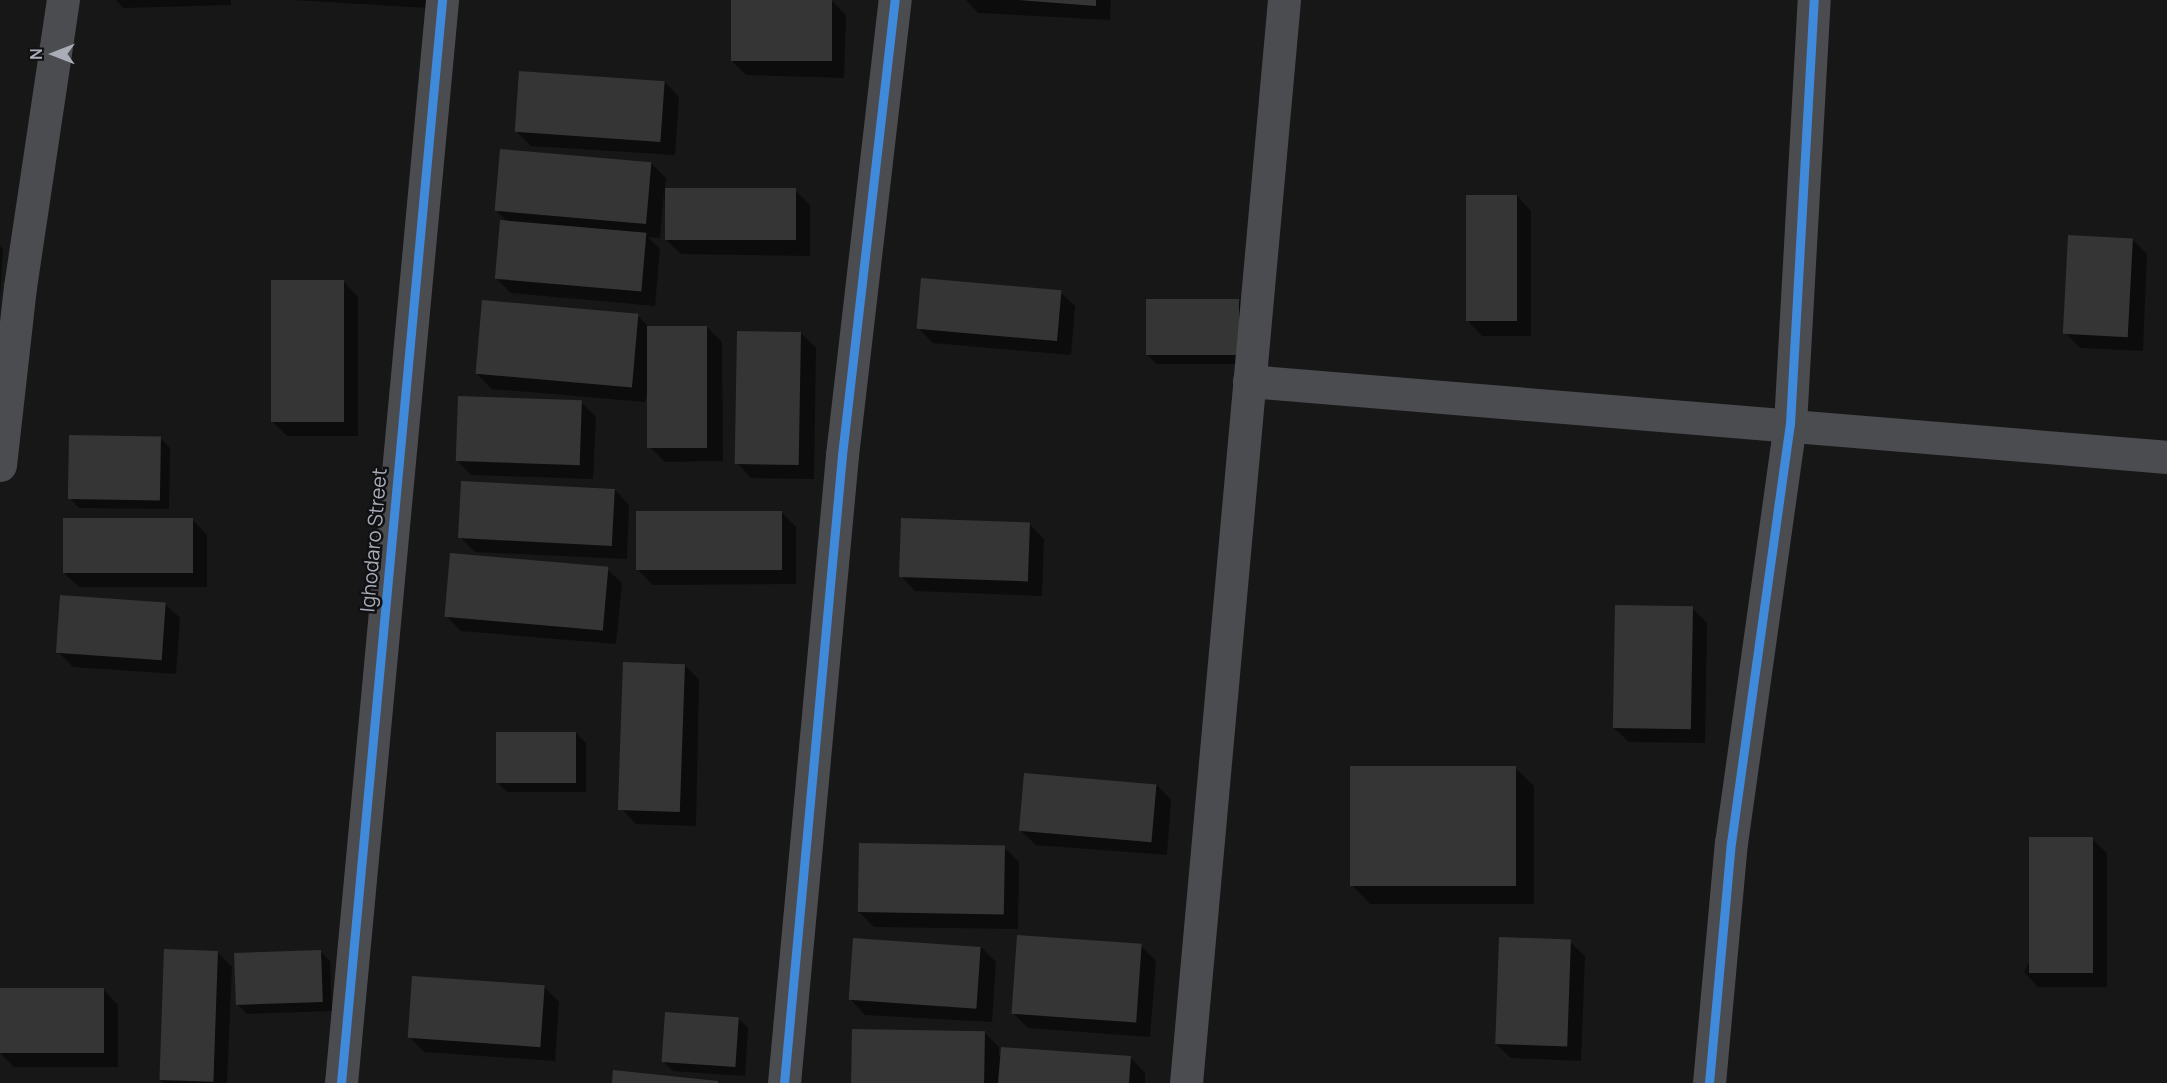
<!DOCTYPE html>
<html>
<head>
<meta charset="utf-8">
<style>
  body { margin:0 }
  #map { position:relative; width:2167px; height:1083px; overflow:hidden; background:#171717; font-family:Manrope,sans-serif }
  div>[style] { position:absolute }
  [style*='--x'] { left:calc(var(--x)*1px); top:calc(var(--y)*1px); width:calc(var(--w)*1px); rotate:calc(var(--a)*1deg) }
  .shadow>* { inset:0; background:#0007 }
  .building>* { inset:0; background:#353536; transform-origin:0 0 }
  .minor>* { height:33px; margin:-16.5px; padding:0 16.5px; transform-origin:16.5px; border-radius:16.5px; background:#4b4c50 }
  .cycleway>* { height:9px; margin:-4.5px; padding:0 4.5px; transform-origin:4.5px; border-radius:4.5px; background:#408adc }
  span { translate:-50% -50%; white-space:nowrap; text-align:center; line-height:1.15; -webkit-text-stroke:5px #111113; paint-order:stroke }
  .street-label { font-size:20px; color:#a8adb8 }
  .north { position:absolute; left:24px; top:24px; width:60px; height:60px; -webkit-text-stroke:4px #111113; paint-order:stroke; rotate:270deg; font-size:16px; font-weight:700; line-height:24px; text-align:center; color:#a8adb8 }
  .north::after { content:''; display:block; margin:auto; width:21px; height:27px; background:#a8adb8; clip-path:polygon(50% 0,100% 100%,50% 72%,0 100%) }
</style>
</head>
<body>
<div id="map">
  <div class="shadow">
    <div style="clip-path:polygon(116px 0,231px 0,231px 5px,123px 8px)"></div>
    <div style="clip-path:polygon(293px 0,428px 0,428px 8px)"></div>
    <div style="clip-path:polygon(733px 0,831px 0,846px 15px,844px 78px,746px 75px,731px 60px)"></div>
    <div style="clip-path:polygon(966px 0,1111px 0,1110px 20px,978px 13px)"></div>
    <div style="clip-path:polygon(665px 82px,679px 97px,675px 155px,531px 146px,516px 131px)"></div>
    <div style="clip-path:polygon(651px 163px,666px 178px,665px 189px,795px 190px,810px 205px,810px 256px,681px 254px,666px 240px,664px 191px,660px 238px,648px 237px,660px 249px,655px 306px,511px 293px,496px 278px,508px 222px,496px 210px)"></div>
    <div style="clip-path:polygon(1517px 196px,1531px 211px,1531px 336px,1482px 336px,1468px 321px)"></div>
    <div style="clip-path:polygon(2132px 239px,2147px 254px,2143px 351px,2080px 348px,2066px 333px)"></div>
    <div style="clip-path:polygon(0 246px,3px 249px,0 297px)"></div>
    <div style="clip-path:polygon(344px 282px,358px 297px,358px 436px,287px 436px,272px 421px)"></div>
    <div style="clip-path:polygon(1060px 292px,1075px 306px,1071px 355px,933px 343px,919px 329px)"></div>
    <div style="clip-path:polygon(1239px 301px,1249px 311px,1249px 364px,1157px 364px,1147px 355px)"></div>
    <div style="clip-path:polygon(637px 315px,650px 328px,707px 327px,722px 342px,723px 461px,665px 462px,650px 447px,649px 384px,645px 402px,492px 389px,477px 374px)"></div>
    <div style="clip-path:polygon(801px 333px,816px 348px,814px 479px,751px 478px,737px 463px)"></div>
    <div style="clip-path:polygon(581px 402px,596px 417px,593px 479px,471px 475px,457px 460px)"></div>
    <div style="clip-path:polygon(160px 438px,170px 448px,169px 509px,79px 508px,70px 498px)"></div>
    <div style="clip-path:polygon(615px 490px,629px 505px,627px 559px,475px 552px,460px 537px)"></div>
    <div style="clip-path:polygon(781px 512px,796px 527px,796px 584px,653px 585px,638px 570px)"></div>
    <div style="clip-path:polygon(193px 520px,207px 535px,207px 587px,79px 587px,64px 573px)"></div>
    <div style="clip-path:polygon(1030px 525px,1044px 539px,1042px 596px,915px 591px,901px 576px)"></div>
    <div style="clip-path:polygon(607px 569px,622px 583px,616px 644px,461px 631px,446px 616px)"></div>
    <div style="clip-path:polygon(165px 604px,180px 618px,176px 674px,73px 667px,58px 652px)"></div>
    <div style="clip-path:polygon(1692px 608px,1707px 623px,1705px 743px,1629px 742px,1614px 728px)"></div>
    <div style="clip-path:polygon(685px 665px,699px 680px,696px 826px,636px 824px,622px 809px)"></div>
    <div style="clip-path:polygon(576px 733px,586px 743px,586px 792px,507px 792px,497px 782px)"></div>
    <div style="clip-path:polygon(1515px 768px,1534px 786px,1534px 904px,1370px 904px,1352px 885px)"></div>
    <div style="clip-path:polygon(1157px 785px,1171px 800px,1167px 855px,1036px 845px,1021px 831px)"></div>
    <div style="clip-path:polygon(2092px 839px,2107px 853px,2107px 987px,2038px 987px,2024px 972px)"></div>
    <div style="clip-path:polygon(1004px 847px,1019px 862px,1018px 929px,874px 927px,859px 912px)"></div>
    <div style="clip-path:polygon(1570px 942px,1585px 956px,1581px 1061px,1511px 1058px,1496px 1044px)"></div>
    <div style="clip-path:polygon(1141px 946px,1156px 961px,1150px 1037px,1028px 1028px,1013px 1013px)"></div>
    <div style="clip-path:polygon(981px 947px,996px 962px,992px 1022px,865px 1015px,851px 1000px)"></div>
    <div style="clip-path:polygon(320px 951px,330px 961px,332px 1011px,247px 1014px,237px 1004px)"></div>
    <div style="clip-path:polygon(217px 952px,232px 967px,227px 1083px,163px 1083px,159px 1079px)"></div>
    <div style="clip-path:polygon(544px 987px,559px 1002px,555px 1061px,424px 1052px,410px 1037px)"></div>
    <div style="clip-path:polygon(0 990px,104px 990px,118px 1005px,118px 1067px,14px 1067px,0 1053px)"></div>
    <div style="clip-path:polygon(738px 1018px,748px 1028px,745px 1076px,673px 1071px,663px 1061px)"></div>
    <div style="clip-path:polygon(984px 1032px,999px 1047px,999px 1056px,1131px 1058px,1145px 1073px,1145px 1083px,852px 1083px)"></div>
  </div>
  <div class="building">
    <div style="left:731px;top:0;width:101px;height:61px"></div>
    <div style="clip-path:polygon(1018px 0,1096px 0,1096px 6px)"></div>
    <div style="left:519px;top:71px;width:146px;height:61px;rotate:4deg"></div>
    <div style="left:500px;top:149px;width:152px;height:62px;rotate:5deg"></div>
    <div style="left:665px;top:188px;width:131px;height:52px"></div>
    <div style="left:1466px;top:195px;width:51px;height:126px"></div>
    <div style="left:500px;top:220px;width:147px;height:59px;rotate:5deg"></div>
    <div style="left:2068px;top:235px;width:65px;height:99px;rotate:3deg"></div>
    <div style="left:921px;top:278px;width:141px;height:51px;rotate:5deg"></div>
    <div style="left:271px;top:280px;width:73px;height:142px"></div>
    <div style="left:1146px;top:299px;width:93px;height:56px"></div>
    <div style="left:482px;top:300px;width:157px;height:74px;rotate:5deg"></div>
    <div style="left:647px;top:326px;width:60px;height:122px"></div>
    <div style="left:737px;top:331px;width:64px;height:133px;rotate:1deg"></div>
    <div style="left:458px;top:396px;width:124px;height:65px;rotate:2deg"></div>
    <div style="left:69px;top:435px;width:92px;height:64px;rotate:1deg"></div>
    <div style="left:461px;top:481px;width:154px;height:57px;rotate:3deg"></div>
    <div style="left:782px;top:511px;width:59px;height:146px;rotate:90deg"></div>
    <div style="left:63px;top:518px;width:130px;height:55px"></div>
    <div style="left:901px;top:518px;width:129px;height:59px;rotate:2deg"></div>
    <div style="left:450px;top:553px;width:159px;height:64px;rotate:5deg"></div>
    <div style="left:60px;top:595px;width:106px;height:58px;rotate:4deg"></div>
    <div style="left:1615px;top:605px;width:78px;height:123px;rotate:1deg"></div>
    <div style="left:623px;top:662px;width:62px;height:148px;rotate:2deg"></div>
    <div style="left:496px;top:732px;width:80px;height:51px"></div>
    <div style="left:1350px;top:766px;width:166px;height:120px"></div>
    <div style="left:1024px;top:773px;width:133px;height:58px;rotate:5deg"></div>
    <div style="left:2029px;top:837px;width:64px;height:136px"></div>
    <div style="left:859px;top:843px;width:146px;height:69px;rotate:1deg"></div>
    <div style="left:1017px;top:935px;width:125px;height:79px;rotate:4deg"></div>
    <div style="left:1499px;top:937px;width:72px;height:107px;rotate:2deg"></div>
    <div style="left:853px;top:938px;width:128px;height:62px;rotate:4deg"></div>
    <div style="left:164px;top:949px;width:54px;height:131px;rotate:2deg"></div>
    <div style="left:321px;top:950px;width:52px;height:87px;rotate:88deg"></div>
    <div style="left:412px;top:976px;width:133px;height:62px;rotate:4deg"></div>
    <div style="left:0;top:988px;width:104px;height:65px"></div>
    <div style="left:665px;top:1012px;width:74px;height:50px;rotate:4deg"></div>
    <div style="left:852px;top:1029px;width:133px;height:54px;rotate:1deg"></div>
    <div style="clip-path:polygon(1001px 1047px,1131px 1056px,1129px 1083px,998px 1083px)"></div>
    <div style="clip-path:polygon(613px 1070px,718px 1081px,718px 1083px,612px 1083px)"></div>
  </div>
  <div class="minor">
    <div style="--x:1249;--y:381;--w:921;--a:4.73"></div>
    <div style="--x:0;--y:465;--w:179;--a:-83.6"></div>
    <div style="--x:20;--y:287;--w:290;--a:-81.5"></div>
    <div style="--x:341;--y:1083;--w:1088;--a:-84.67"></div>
    <div style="--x:784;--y:1083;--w:631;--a:-84.72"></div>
    <div style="--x:842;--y:455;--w:458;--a:-83.4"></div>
    <div style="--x:1186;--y:1083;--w:1087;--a:-84.83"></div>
    <div style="--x:1709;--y:1083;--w:241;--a:-84.8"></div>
    <div style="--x:1731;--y:843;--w:423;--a:-82"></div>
    <div style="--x:1790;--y:424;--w:425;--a:-86.8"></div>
  </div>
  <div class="cycleway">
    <div style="--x:341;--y:1083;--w:1088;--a:-84.67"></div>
    <div style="--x:784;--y:1083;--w:631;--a:-84.72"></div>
    <div style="--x:842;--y:455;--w:458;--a:-83.4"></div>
    <div style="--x:1709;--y:1083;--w:241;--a:-84.8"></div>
    <div style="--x:1731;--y:843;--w:423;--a:-82"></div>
    <div style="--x:1790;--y:424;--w:425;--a:-86.8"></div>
  </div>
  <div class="street-label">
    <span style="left:373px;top:540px;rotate:-85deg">Ighodaro Street</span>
  </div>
  <div class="north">N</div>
</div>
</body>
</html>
